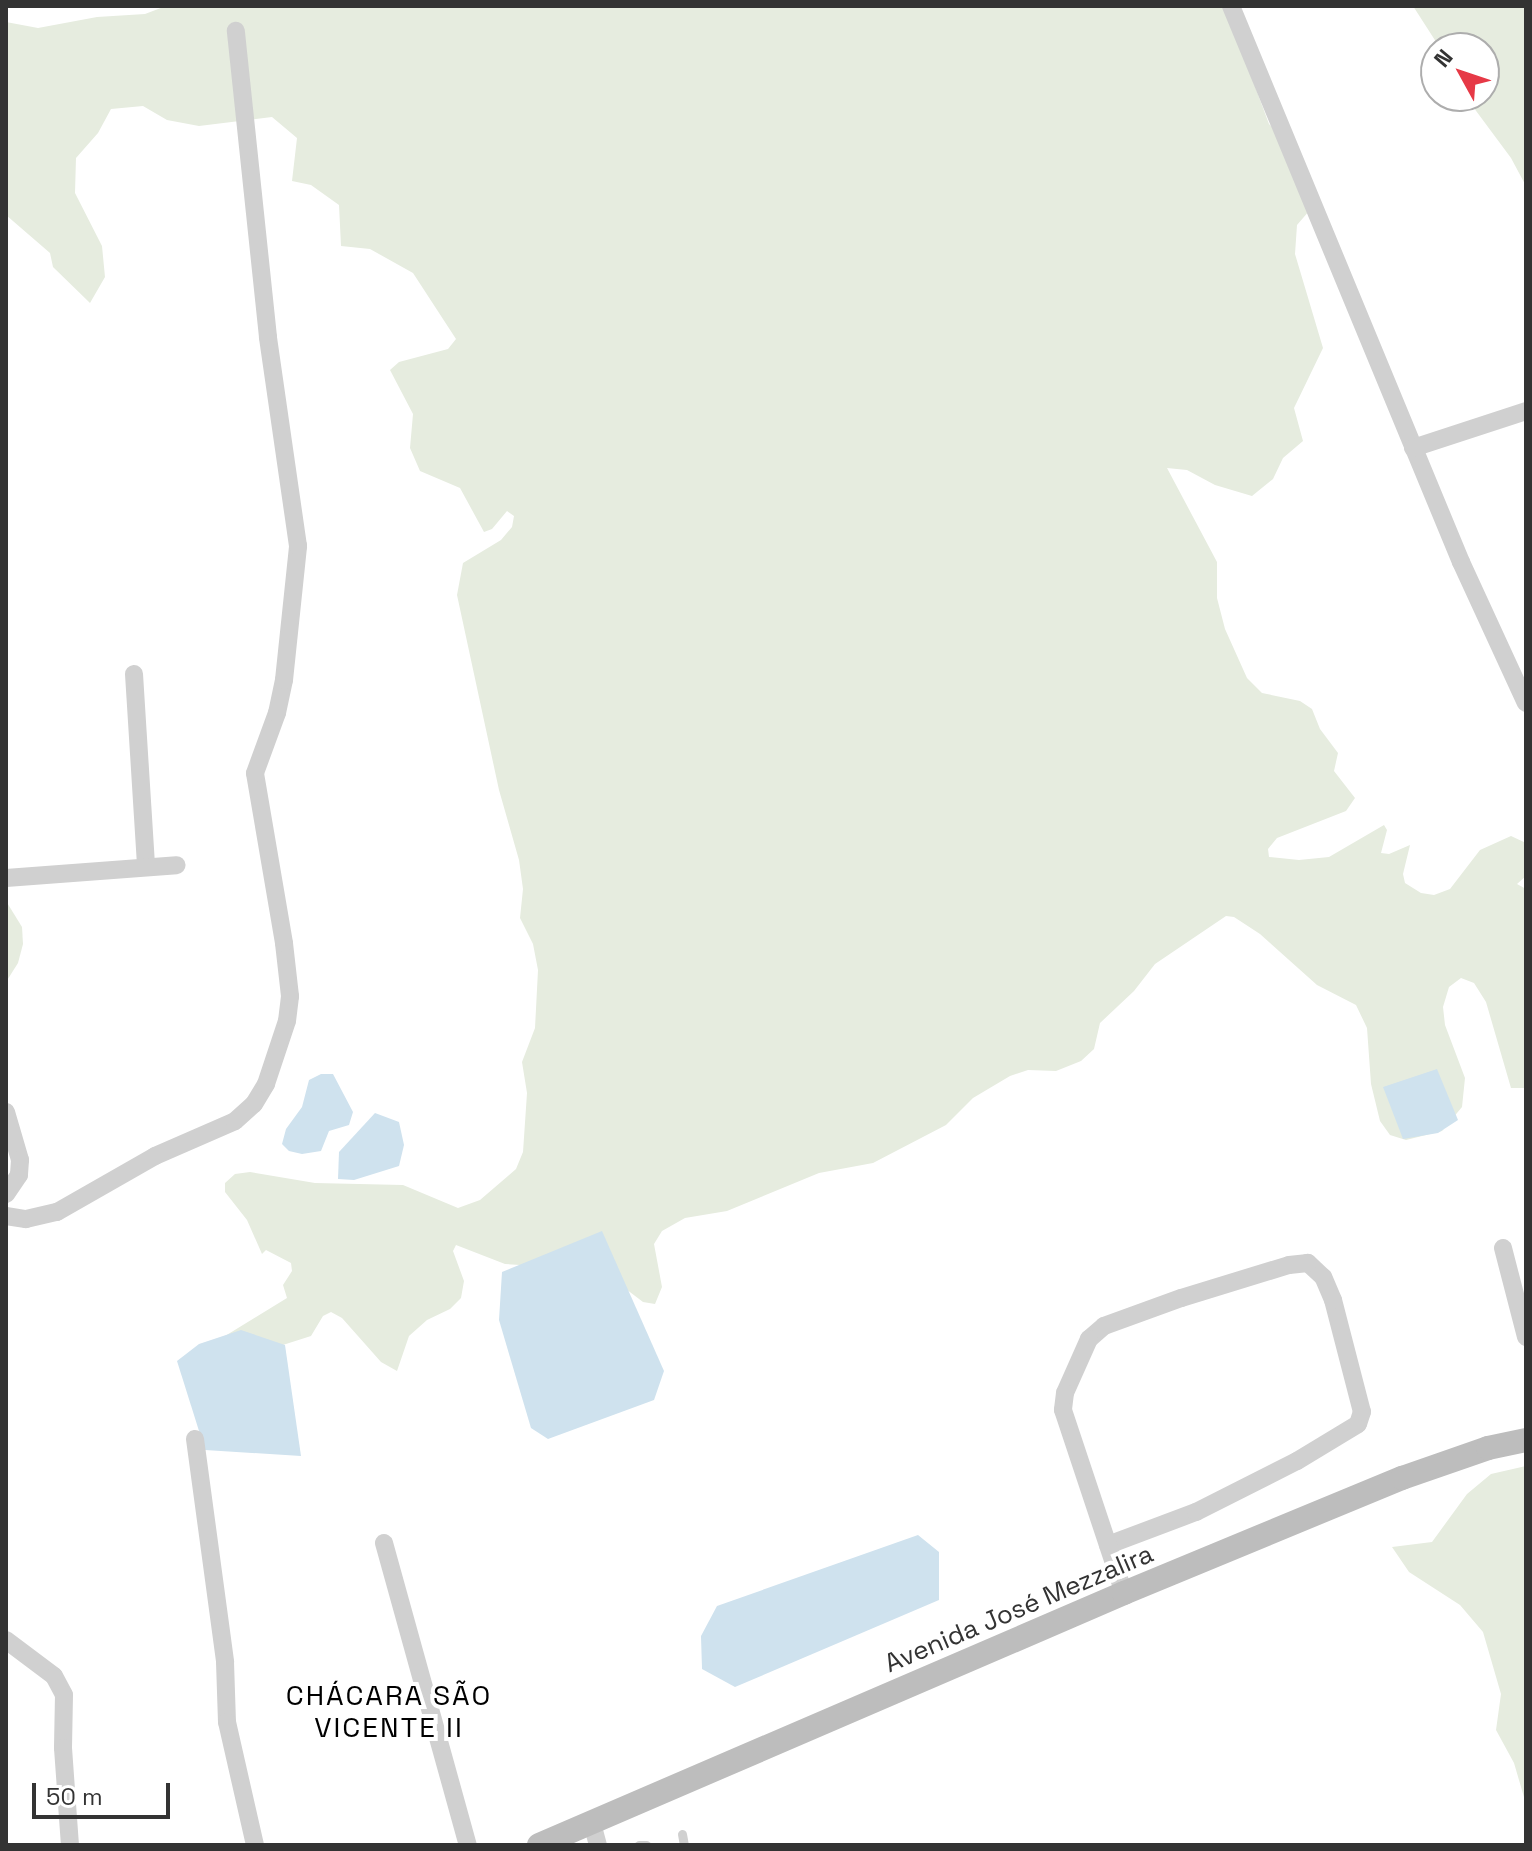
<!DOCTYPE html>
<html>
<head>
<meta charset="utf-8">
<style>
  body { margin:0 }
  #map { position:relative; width:1532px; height:1851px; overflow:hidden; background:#fff; font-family:"Space Grotesk",sans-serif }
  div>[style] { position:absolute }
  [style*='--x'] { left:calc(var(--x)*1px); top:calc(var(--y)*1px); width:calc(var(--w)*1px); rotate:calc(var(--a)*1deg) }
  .green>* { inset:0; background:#e6ecdf }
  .water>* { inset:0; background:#cfe2ee }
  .lane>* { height:9px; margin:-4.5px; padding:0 4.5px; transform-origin:4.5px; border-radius:4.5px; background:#d0d0d0 }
  .street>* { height:18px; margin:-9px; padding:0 9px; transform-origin:9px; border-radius:9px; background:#d0d0d0 }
  .secondary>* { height:24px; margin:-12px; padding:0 12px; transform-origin:12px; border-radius:12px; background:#bdbdbd }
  span { translate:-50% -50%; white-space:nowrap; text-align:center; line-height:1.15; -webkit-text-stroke:8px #fff; paint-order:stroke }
  .street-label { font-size:26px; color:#333 }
  .neighbourhood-label { font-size:28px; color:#000; letter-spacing:2px }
  .frame { position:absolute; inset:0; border:8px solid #333; pointer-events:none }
  .north { position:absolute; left:1420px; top:32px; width:80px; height:80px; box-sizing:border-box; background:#fff; border:2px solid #adadad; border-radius:50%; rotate:310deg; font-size:22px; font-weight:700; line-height:32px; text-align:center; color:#333 }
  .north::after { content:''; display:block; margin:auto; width:28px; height:36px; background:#e63946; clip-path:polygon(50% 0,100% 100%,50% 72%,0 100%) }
  .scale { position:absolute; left:32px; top:1783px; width:138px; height:36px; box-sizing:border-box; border:4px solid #333; border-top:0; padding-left:10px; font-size:24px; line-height:28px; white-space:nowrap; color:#333; -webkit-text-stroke:6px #fff; paint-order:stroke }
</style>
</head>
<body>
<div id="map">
  <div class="green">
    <div style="clip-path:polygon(166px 6px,1225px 6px,1269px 124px,1295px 151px,1316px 203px,1297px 225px,1295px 254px,1323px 348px,1294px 408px,1303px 441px,1283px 458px,1273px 479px,1252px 496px,1215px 485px,1187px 470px,1167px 468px,1217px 562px,1217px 598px,1225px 629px,1247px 678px,1262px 693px,1300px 701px,1312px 709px,1320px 729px,1338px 753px,1334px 771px,1355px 798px,1346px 811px,1277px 838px,1268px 849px,1269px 857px,1299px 860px,1329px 857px,1384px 825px,1387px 830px,1381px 853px,1389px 854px,1410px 845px,1403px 874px,1405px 883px,1421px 893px,1434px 895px,1450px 889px,1480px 850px,1511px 836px,1526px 843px,1526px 876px,1517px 884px,1526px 889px,1526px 1088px,1511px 1088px,1486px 1002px,1474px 983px,1461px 978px,1449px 987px,1443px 1007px,1445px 1025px,1465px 1078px,1462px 1107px,1442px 1131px,1406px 1140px,1390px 1135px,1380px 1121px,1371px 1084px,1367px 1028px,1356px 1005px,1317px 985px,1260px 934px,1234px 917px,1226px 916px,1155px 964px,1134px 991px,1100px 1023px,1094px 1049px,1081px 1061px,1056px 1071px,1028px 1070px,1010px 1076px,973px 1098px,946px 1125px,873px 1163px,819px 1173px,727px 1211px,685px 1218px,662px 1231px,654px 1244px,662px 1287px,655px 1304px,643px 1302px,601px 1270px,505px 1264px,456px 1245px,453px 1251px,464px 1281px,461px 1298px,450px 1309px,427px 1320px,409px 1336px,397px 1371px,381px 1362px,342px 1318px,331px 1312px,323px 1316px,311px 1336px,264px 1351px,225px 1336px,287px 1298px,283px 1285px,292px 1271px,291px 1263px,266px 1250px,262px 1254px,247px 1220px,225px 1192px,225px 1183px,235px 1174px,250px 1172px,315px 1183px,403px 1185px,458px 1208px,480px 1200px,516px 1169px,523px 1152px,527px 1093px,522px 1062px,535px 1028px,538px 970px,533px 944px,520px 918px,523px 889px,519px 860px,499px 790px,457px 595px,463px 563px,501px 540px,512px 527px,514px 516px,507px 511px,492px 529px,484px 532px,460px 488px,420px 471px,410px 448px,413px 414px,390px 370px,399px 362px,448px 349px,456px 339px,413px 273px,370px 249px,341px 246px,339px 205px,311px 185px,292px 181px,297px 138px,272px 117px,199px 126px,167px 120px,143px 106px,111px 109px,98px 133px,76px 158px,75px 193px,102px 246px,105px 277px,90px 303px,53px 267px,50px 253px,6px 215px,6px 22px,38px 28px,97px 17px,145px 14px)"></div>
    <div style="clip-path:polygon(1413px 6px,1526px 6px,1526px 186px,1511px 158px,1465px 96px,1484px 96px,1484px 48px,1440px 48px)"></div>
    <div style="clip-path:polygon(6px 901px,22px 927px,23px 944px,18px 963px,6px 982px)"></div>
    <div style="clip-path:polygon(1526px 1466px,1526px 1804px,1514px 1763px,1496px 1730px,1501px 1694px,1483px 1632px,1460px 1605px,1409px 1572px,1392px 1547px,1432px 1542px,1467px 1494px,1491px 1474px)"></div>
  </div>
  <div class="water">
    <div style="clip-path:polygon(1437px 1069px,1458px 1120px,1438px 1133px,1403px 1139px,1383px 1087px)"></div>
    <div style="clip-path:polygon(321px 1074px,333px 1074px,353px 1112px,349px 1125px,329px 1131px,321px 1151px,302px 1154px,289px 1151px,282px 1144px,286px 1129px,302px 1107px,309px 1080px)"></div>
    <div style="clip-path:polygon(375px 1113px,399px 1122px,404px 1145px,399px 1166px,354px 1180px,338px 1179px,339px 1152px)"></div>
    <div style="clip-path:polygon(602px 1231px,664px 1371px,654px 1400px,548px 1439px,531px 1428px,499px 1320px,502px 1272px)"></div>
    <div style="clip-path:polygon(241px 1330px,285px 1345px,301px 1456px,205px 1450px,177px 1361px,199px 1344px)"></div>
    <div style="clip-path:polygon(918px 1535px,939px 1552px,939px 1600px,735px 1687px,702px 1669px,701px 1636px,717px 1606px)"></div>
  </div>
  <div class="lane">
    <div style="--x:682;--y:1834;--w:11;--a:80"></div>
    <div style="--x:639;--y:1845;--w:7;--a:0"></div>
  </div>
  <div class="street">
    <div style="--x:1231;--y:6;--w:602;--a:67.53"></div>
    <div style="--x:1461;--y:562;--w:155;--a:65.3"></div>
    <div style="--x:1413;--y:448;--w:119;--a:-18.1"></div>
    <div style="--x:134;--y:674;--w:193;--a:86.4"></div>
    <div style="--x:6;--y:878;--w:171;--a:-4.3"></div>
    <div style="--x:6;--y:1112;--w:50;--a:73.7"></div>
    <div style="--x:20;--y:1160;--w:15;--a:94"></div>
    <div style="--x:19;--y:1175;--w:23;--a:124"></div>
    <div style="--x:6;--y:1216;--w:20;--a:9"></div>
    <div style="--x:26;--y:1219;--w:32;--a:-13"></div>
    <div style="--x:57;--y:1212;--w:113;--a:-29.7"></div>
    <div style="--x:155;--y:1156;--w:87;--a:-23.6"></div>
    <div style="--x:235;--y:1121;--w:25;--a:-42"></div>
    <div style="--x:254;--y:1104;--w:23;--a:-59"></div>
    <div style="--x:266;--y:1084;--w:66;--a:-71.6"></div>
    <div style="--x:287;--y:1021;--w:25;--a:-83"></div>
    <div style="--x:290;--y:996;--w:53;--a:-96.5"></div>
    <div style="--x:284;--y:943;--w:172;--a:-99.7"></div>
    <div style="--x:255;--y:773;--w:64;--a:-69.9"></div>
    <div style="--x:277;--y:713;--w:34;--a:-78"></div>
    <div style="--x:284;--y:680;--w:135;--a:-84"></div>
    <div style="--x:298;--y:546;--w:211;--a:-98.2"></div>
    <div style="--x:268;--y:337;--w:308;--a:-96"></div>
    <div style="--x:1503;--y:1248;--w:92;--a:75.5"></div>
    <div style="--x:195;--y:1439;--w:225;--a:82.3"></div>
    <div style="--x:225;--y:1662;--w:60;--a:88.1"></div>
    <div style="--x:227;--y:1722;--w:126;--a:77.2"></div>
    <div style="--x:384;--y:1543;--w:313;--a:74.5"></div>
    <div style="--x:1108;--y:1545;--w:94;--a:-20.6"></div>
    <div style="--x:1196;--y:1512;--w:113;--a:-26.8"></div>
    <div style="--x:1297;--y:1461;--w:71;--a:-31.2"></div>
    <div style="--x:1358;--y:1424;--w:13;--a:-72"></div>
    <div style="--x:1362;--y:1412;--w:116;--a:-104.5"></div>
    <div style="--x:1333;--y:1300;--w:25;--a:-113"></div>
    <div style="--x:1323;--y:1277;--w:21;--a:-137"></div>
    <div style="--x:1308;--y:1263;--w:19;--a:174"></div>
    <div style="--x:1289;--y:1265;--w:113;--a:163"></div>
    <div style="--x:1181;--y:1298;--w:82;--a:160"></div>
    <div style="--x:1104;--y:1326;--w:20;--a:139"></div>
    <div style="--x:1089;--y:1339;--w:59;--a:114"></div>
    <div style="--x:1065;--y:1393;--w:17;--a:97"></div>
    <div style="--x:1063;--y:1410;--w:193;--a:71.6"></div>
    <div style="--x:6;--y:1640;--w:60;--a:36.9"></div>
    <div style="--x:54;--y:1676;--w:21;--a:62"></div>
    <div style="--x:64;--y:1695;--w:53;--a:91.1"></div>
    <div style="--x:63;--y:1748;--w:97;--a:85.9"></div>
    <div style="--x:592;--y:1823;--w:23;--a:75"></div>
  </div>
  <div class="secondary">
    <div style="--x:539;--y:1845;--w:637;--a:-23.3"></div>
    <div style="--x:1124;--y:1593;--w:301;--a:-22.5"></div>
    <div style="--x:1402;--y:1478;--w:91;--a:-19.2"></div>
    <div style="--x:1488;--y:1448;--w:39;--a:-12"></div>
  </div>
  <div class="street-label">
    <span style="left:1019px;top:1609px;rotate:-23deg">Avenida José Mezzalira</span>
  </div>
  <div class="neighbourhood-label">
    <span style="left:389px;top:1711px">CHÁCARA SÃO<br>VICENTE II</span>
  </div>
  <div class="frame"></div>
  <div class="north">N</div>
  <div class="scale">50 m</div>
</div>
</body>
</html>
